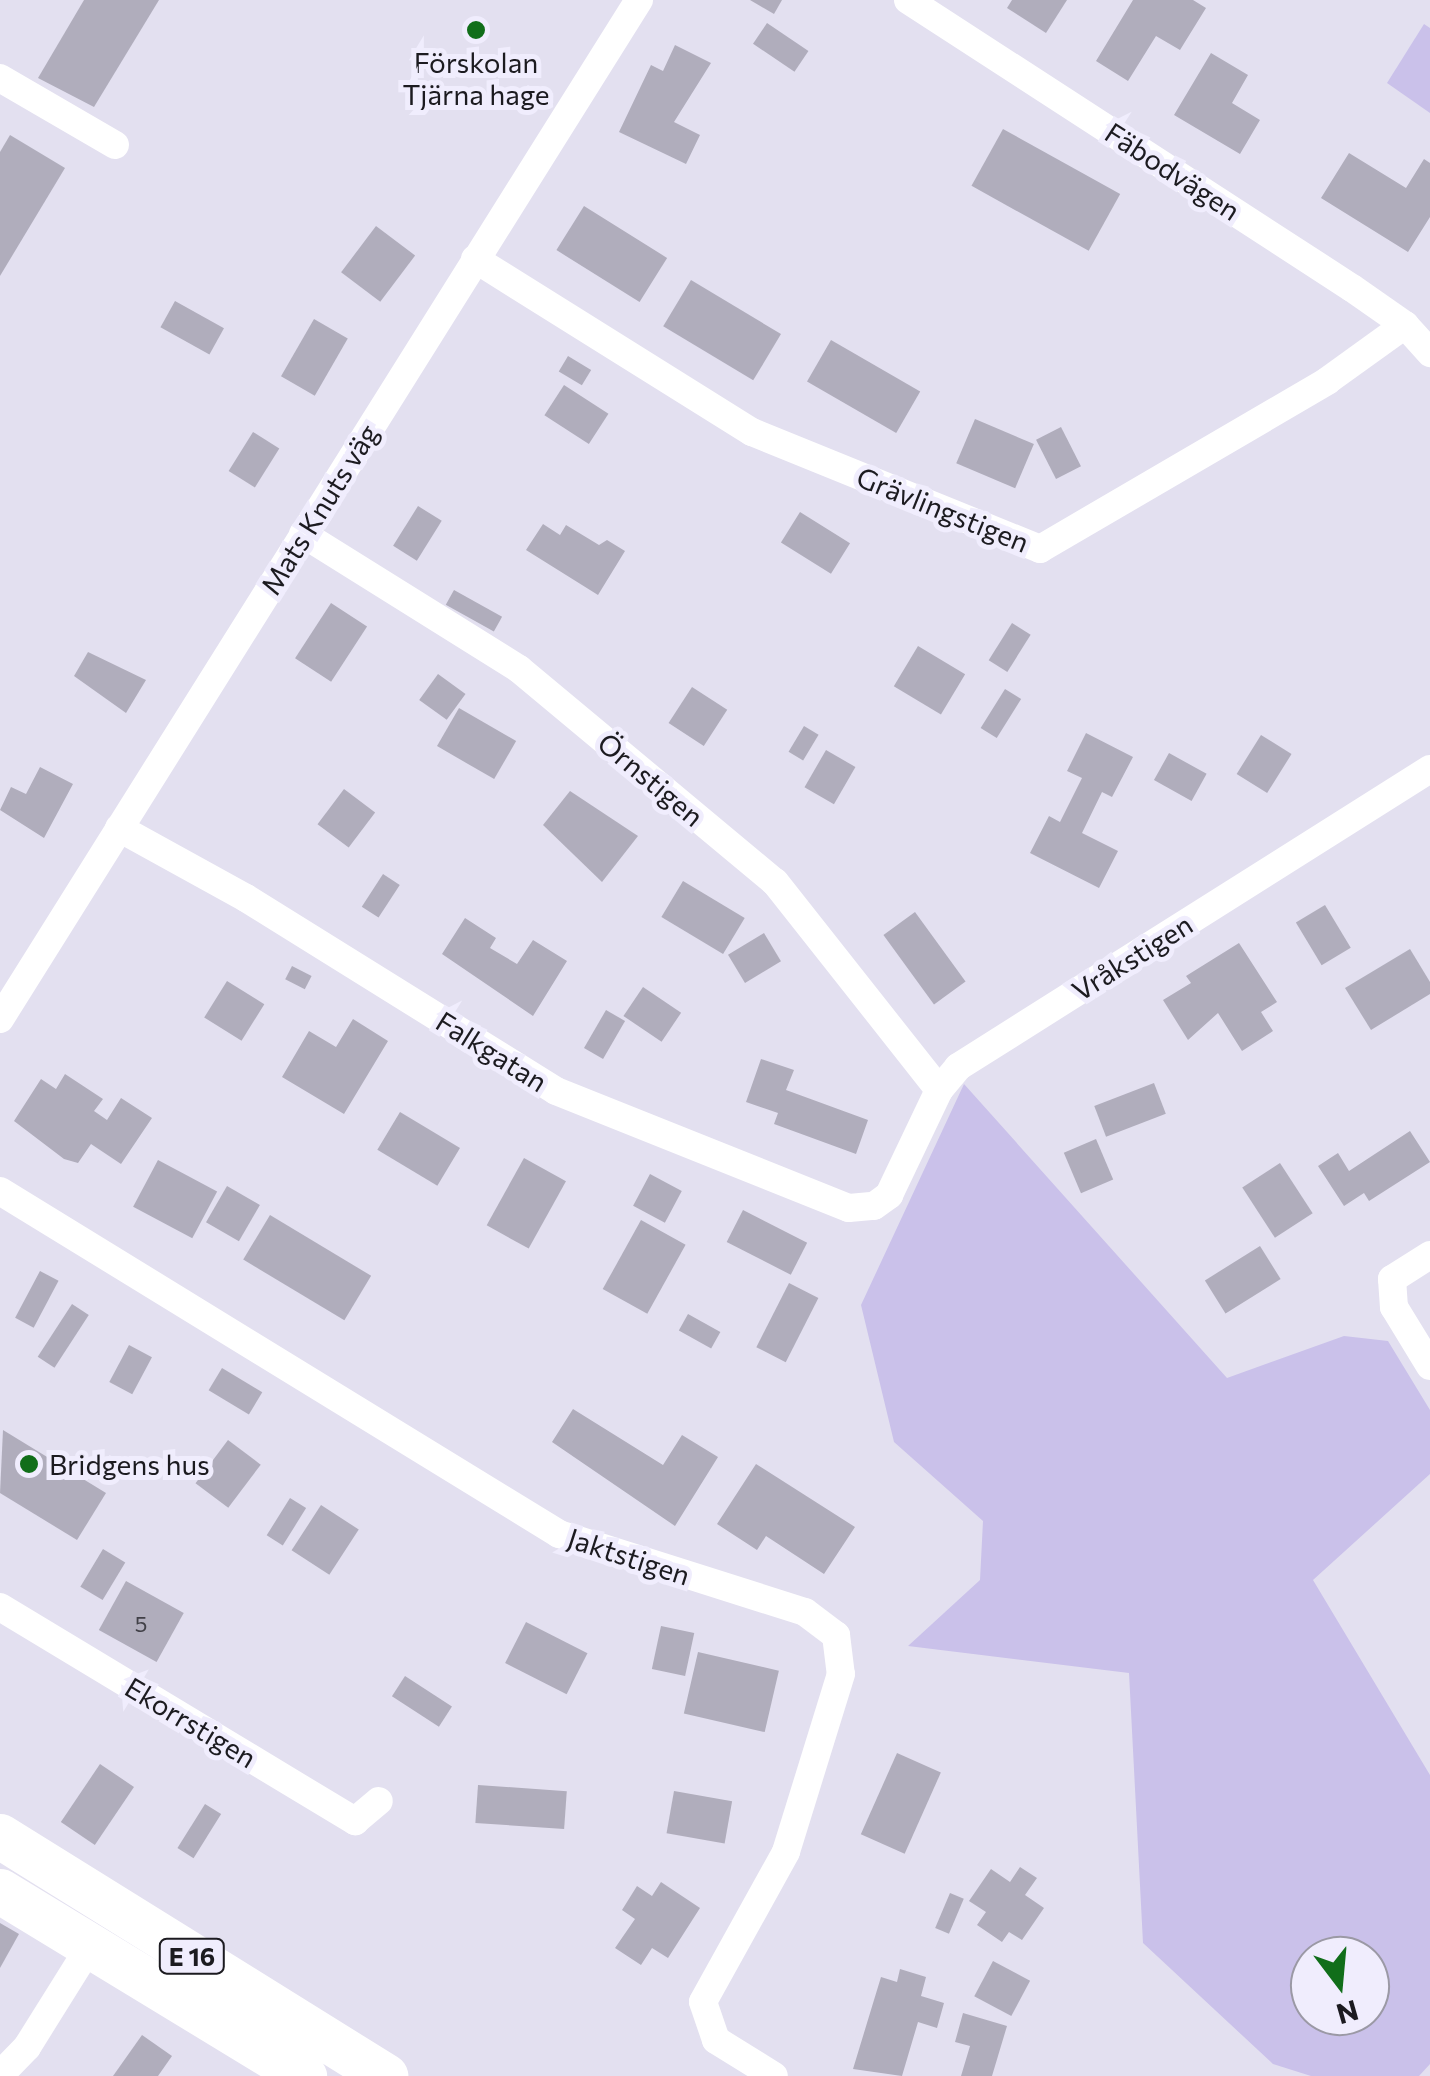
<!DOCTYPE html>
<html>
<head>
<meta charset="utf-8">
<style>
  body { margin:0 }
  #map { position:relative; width:1430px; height:2076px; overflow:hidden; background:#e3e0f0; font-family:Commissioner,sans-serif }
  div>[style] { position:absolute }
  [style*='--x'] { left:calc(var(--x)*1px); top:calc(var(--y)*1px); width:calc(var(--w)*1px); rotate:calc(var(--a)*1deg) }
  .green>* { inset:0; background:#cac1ea }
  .building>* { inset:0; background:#b0adbc; transform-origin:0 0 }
  .minor>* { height:28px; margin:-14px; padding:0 14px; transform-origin:14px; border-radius:14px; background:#fff }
  .trunk>* { height:45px; margin:-22.5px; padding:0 22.5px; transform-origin:22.5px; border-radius:22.5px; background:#fff }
  .dots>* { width:28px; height:28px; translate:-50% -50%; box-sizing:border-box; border:5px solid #f0edfd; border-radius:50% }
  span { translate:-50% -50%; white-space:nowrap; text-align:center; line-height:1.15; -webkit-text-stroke:10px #f0edfd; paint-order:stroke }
  .number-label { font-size:22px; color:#414047 }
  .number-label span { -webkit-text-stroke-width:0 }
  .shield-label span { padding:2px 8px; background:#f0edfd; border:2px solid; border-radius:8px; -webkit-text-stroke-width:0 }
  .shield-label { font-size:25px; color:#1c1b20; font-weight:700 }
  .poi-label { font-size:28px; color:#1c1b20 }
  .left { translate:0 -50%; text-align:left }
  .street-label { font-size:28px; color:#1c1b20 }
  .north { position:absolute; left:1290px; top:1936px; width:100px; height:100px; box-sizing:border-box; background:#f0edfd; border:2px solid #9b99a5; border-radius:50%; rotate:164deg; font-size:28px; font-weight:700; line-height:40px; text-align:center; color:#1c1b20 }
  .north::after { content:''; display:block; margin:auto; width:35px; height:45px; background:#116e1a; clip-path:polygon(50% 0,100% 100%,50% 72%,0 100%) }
</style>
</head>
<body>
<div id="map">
  <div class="green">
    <div style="clip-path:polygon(1424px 24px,1430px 28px,1430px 113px,1387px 83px)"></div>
    <div style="clip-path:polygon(evenodd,964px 1084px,1227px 1378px,1344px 1336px,1388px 1341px,1430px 1410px,1430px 1474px,1313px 1580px,1430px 1775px,1430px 2064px,1419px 2076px,1311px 2076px,1273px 2064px,1143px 1943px,1129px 1673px,908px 1646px,980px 1580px,983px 1521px,894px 1442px,861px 1305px,964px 1084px,1370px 1956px,1370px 2016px,1310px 2016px,1310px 1956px,1370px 1956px)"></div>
  </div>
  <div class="building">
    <div style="clip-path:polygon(84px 0,159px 0,94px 107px,38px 78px)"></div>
    <div style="clip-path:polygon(750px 0,782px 0,774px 14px)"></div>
    <div style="clip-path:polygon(1012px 0,1067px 0,1046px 33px,1007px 8px)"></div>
    <div style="clip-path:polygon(1133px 0,1193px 0,1206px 8px,1180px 50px,1156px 36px,1128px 81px,1096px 61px)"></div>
    <div style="left:767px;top:23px;width:50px;height:25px;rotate:34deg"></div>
    <div style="clip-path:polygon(675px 45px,711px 63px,674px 122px,700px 135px,686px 164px,619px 132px,651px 65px,663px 71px)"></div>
    <div style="clip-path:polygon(1211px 53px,1248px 75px,1232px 103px,1260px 120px,1240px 154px,1174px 115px)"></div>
    <div style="left:1003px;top:129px;width:134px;height:65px;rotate:29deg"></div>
    <div style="clip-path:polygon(10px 135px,65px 168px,0 276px,0 152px)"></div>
    <div style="clip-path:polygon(1349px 153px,1406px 188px,1424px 159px,1430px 163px,1430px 217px,1408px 252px,1321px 198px)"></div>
    <div style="left:584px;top:206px;width:98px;height:52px;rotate:32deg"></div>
    <div style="left:376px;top:226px;width:49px;height:58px;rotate:37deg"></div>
    <div style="left:691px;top:280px;width:105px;height:54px;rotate:31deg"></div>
    <div style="left:175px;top:301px;width:56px;height:30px;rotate:29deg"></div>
    <div style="left:314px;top:319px;width:39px;height:66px;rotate:30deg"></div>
    <div style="left:831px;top:340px;width:103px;height:48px;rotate:30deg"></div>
    <div style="left:568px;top:356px;width:27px;height:18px;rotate:31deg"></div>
    <div style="left:564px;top:385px;width:53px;height:36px;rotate:33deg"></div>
    <div style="left:975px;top:419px;width:64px;height:48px;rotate:23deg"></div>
    <div style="left:1061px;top:427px;width:44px;height:28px;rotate:63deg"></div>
    <div style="left:253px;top:432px;width:31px;height:46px;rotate:32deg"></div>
    <div style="left:418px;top:506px;width:28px;height:47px;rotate:32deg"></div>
    <div style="left:800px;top:512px;width:59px;height:36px;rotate:32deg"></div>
    <div style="clip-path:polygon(543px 524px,560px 535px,566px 525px,599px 545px,607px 540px,625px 551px,598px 595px,526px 550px)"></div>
    <div style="left:454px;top:590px;width:55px;height:17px;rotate:29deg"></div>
    <div style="left:331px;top:603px;width:43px;height:66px;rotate:33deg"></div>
    <div style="left:1012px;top:623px;width:22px;height:44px;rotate:32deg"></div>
    <div style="left:918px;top:646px;width:55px;height:47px;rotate:31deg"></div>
    <div style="clip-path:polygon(88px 652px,146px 680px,126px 713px,74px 676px)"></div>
    <div style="left:438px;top:674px;width:34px;height:32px;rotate:36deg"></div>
    <div style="left:692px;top:687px;width:42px;height:43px;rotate:33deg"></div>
    <div style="left:1005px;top:689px;width:19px;height:46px;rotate:32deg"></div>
    <div style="left:459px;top:708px;width:66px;height:44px;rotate:30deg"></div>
    <div style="left:804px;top:726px;width:17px;height:30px;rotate:31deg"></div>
    <div style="clip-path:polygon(1086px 733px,1133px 757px,1112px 797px,1102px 792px,1082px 833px,1118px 851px,1099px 888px,1030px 853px,1049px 816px,1060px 822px,1082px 778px,1067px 771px)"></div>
    <div style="left:1261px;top:735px;width:36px;height:46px;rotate:32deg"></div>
    <div style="left:826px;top:750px;width:34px;height:43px;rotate:30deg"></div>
    <div style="left:1169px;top:753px;width:43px;height:31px;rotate:29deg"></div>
    <div style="clip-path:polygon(40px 767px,73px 784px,44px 838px,0 810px,11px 787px,26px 794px)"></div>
    <div style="left:344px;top:789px;width:39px;height:44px;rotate:37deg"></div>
    <div style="clip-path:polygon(570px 791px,638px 836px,602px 882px,543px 825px)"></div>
    <div style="left:383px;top:874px;width:20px;height:39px;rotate:33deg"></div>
    <div style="left:683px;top:881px;width:72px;height:42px;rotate:31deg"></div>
    <div style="left:1325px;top:905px;width:50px;height:34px;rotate:59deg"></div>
    <div style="left:915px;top:912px;width:86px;height:39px;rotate:54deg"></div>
    <div style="clip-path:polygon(465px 918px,496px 938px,490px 948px,517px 964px,533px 940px,567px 961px,533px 1016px,442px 954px)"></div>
    <div style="left:764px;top:933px;width:33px;height:42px;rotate:59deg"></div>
    <div style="clip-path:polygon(1239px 943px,1277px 1002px,1261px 1012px,1273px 1031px,1242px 1051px,1218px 1013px,1188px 1040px,1163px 1000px,1191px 983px,1186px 976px)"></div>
    <div style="clip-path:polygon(1410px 949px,1430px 982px,1430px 994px,1371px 1030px,1345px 988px)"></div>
    <div style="left:292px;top:966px;width:22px;height:15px;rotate:27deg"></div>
    <div style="left:227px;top:981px;width:44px;height:43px;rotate:32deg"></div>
    <div style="left:643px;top:987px;width:46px;height:35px;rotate:34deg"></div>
    <div style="left:606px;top:1010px;width:22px;height:44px;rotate:30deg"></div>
    <div style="clip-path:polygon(353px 1019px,388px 1041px,344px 1114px,282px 1077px,309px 1031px,336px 1047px)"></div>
    <div style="clip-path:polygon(761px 1059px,794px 1070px,786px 1090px,868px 1120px,856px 1154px,774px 1124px,778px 1113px,746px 1102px)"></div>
    <div style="clip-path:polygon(65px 1074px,103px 1099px,94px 1111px,107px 1120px,121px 1098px,152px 1118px,121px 1164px,91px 1144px,78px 1163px,64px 1159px,14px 1121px,41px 1079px,56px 1089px)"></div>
    <div style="left:1154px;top:1083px;width:33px;height:64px;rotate:69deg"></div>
    <div style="left:400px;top:1112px;width:70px;height:44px;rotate:31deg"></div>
    <div style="clip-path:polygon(1410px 1131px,1430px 1162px,1369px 1201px,1364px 1193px,1344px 1206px,1318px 1166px,1338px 1153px,1349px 1171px)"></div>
    <div style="left:1096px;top:1139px;width:44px;height:35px;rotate:67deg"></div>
    <div style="left:524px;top:1158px;width:48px;height:77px;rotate:29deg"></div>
    <div style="left:158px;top:1160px;width:67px;height:53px;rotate:28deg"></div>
    <div style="left:1280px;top:1163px;width:60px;height:45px;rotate:57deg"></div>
    <div style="left:650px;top:1174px;width:36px;height:36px;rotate:28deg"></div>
    <div style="left:227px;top:1186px;width:38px;height:42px;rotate:30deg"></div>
    <div style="left:743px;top:1210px;width:72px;height:36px;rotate:27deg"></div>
    <div style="left:270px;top:1215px;width:118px;height:52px;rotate:31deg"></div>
    <div style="left:641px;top:1220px;width:51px;height:79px;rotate:29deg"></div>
    <div style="left:1260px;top:1246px;width:39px;height:65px;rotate:58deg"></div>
    <div style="left:40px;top:1271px;width:21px;height:53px;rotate:28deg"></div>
    <div style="left:789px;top:1283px;width:33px;height:72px;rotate:27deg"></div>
    <div style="left:72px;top:1304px;width:20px;height:63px;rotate:33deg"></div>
    <div style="left:688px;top:1314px;width:37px;height:19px;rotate:29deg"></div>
    <div style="left:129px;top:1345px;width:26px;height:42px;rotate:28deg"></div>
    <div style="left:222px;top:1368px;width:47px;height:26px;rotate:31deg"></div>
    <div style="clip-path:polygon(573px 1409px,663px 1465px,682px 1435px,718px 1457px,675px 1526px,552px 1442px)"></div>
    <div style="clip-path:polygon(3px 1430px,106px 1493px,77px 1540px,0 1493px)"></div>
    <div style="left:228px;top:1440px;width:41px;height:54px;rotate:37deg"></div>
    <div style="clip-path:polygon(756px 1464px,855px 1527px,824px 1574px,766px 1536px,757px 1550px,717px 1524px)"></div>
    <div style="left:290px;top:1498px;width:19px;height:44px;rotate:32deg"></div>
    <div style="left:321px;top:1505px;width:45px;height:54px;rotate:33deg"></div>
    <div style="left:103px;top:1549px;width:26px;height:44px;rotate:31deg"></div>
    <div style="left:126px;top:1581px;width:66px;height:56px;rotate:29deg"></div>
    <div style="left:526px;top:1622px;width:69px;height:46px;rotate:27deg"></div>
    <div style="left:661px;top:1626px;width:34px;height:44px;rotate:12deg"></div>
    <div style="left:698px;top:1652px;width:83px;height:63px;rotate:13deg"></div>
    <div style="left:405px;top:1676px;width:56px;height:24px;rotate:33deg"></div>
    <div style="left:897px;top:1753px;width:48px;height:89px;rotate:24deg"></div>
    <div style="left:100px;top:1764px;width:41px;height:70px;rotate:34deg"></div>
    <div style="left:478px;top:1785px;width:89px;height:38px;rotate:4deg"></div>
    <div style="left:674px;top:1791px;width:59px;height:43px;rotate:10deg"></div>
    <div style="left:205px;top:1804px;width:19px;height:52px;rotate:32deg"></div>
    <div style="clip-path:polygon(1020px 1867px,1037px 1878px,1025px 1895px,1044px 1908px,1022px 1940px,1009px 1932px,1002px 1942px,977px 1925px,986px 1912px,969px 1901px,991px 1869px,1010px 1882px)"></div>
    <div style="clip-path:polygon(661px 1882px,700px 1908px,668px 1958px,652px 1948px,641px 1965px,615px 1948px,635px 1919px,622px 1910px,637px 1886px,652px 1896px)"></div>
    <div style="left:950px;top:1893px;width:15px;height:38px;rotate:23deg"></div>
    <div style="clip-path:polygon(0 1923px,19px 1934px,0 1968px)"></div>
    <div style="left:993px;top:1961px;width:42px;height:40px;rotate:28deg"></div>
    <div style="clip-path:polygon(900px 1969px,926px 1977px,921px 1996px,944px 2003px,937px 2028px,918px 2022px,902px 2076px,853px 2069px,881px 1977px,897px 1982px)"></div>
    <div style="clip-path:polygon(963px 2013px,1007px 2026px,992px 2076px,961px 2076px,970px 2046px,955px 2042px)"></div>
    <div style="clip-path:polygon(142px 2035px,172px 2056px,158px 2076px,113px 2076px)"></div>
  </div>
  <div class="minor">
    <div style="--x:908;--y:0;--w:529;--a:32.97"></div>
    <div style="--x:1352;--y:288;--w:65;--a:34.9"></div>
    <div style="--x:1405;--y:325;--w:38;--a:48"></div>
    <div style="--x:0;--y:78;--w:133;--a:30.2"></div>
    <div style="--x:475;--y:259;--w:327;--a:32"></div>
    <div style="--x:752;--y:432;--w:311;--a:22.1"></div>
    <div style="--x:1040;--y:549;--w:333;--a:-30.3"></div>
    <div style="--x:1327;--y:381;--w:96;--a:-35.7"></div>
    <div style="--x:303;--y:534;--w:255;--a:32"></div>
    <div style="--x:519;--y:669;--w:333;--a:39.8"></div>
    <div style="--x:775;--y:882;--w:265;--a:51.7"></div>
    <div style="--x:119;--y:828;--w:145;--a:28.9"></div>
    <div style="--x:246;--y:898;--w:365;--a:31.9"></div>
    <div style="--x:556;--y:1091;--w:315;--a:21.8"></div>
    <div style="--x:849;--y:1208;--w:25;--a:-5"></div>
    <div style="--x:874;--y:1206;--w:19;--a:-36"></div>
    <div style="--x:889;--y:1195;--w:116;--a:-64.5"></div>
    <div style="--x:939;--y:1090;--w:30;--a:-50"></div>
    <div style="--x:958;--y:1067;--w:558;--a:-32.27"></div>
    <div style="--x:0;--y:1019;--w:1203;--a:-57.91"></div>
    <div style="--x:0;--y:1191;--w:656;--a:31.53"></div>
    <div style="--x:559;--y:1534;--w:258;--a:17.6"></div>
    <div style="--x:805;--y:1612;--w:39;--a:37"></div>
    <div style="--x:836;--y:1635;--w:39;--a:83"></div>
    <div style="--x:841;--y:1674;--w:186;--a:107.2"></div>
    <div style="--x:786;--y:1852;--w:171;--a:119"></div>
    <div style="--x:703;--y:2002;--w:40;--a:71.1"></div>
    <div style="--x:716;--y:2040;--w:68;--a:31.8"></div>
    <div style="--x:1430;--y:1255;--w:45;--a:147.7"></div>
    <div style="--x:1392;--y:1279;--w:28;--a:86"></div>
    <div style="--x:1394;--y:1307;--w:69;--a:58.6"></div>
    <div style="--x:0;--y:1607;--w:415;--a:31.1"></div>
    <div style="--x:355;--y:1821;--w:31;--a:-40"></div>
    <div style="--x:0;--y:2075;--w:39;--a:-46"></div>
    <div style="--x:27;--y:2047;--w:119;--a:-58"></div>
  </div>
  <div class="trunk">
    <div style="--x:0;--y:1836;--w:454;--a:31.9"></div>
    <div style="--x:0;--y:1891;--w:356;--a:31.3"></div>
  </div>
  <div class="dots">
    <div style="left:476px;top:30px;background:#116e1a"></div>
    <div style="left:29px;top:1464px;background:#116e1a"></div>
  </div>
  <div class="number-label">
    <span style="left:141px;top:1624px">5</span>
  </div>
  <div class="shield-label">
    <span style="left:192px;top:1956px">E 16</span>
  </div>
  <div class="poi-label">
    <span style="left:476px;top:78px">Förskolan<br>Tjärna hage</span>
    <span class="left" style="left:49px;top:1464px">Bridgens hus</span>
  </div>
  <div class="street-label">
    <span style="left:1173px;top:171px;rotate:33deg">Fäbodvägen</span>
    <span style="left:319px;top:509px;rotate:-58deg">Mats Knuts väg</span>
    <span style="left:943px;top:509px;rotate:22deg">Grävlingstigen</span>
    <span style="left:651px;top:779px;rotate:40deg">Örnstigen</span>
    <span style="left:1132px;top:957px;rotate:-32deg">Vråkstigen</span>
    <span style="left:492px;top:1051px;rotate:32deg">Falkgatan</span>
    <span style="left:629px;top:1556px;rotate:18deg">Jaktstigen</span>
    <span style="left:191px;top:1722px;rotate:31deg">Ekorrstigen</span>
  </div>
  <div class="north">N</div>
</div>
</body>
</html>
